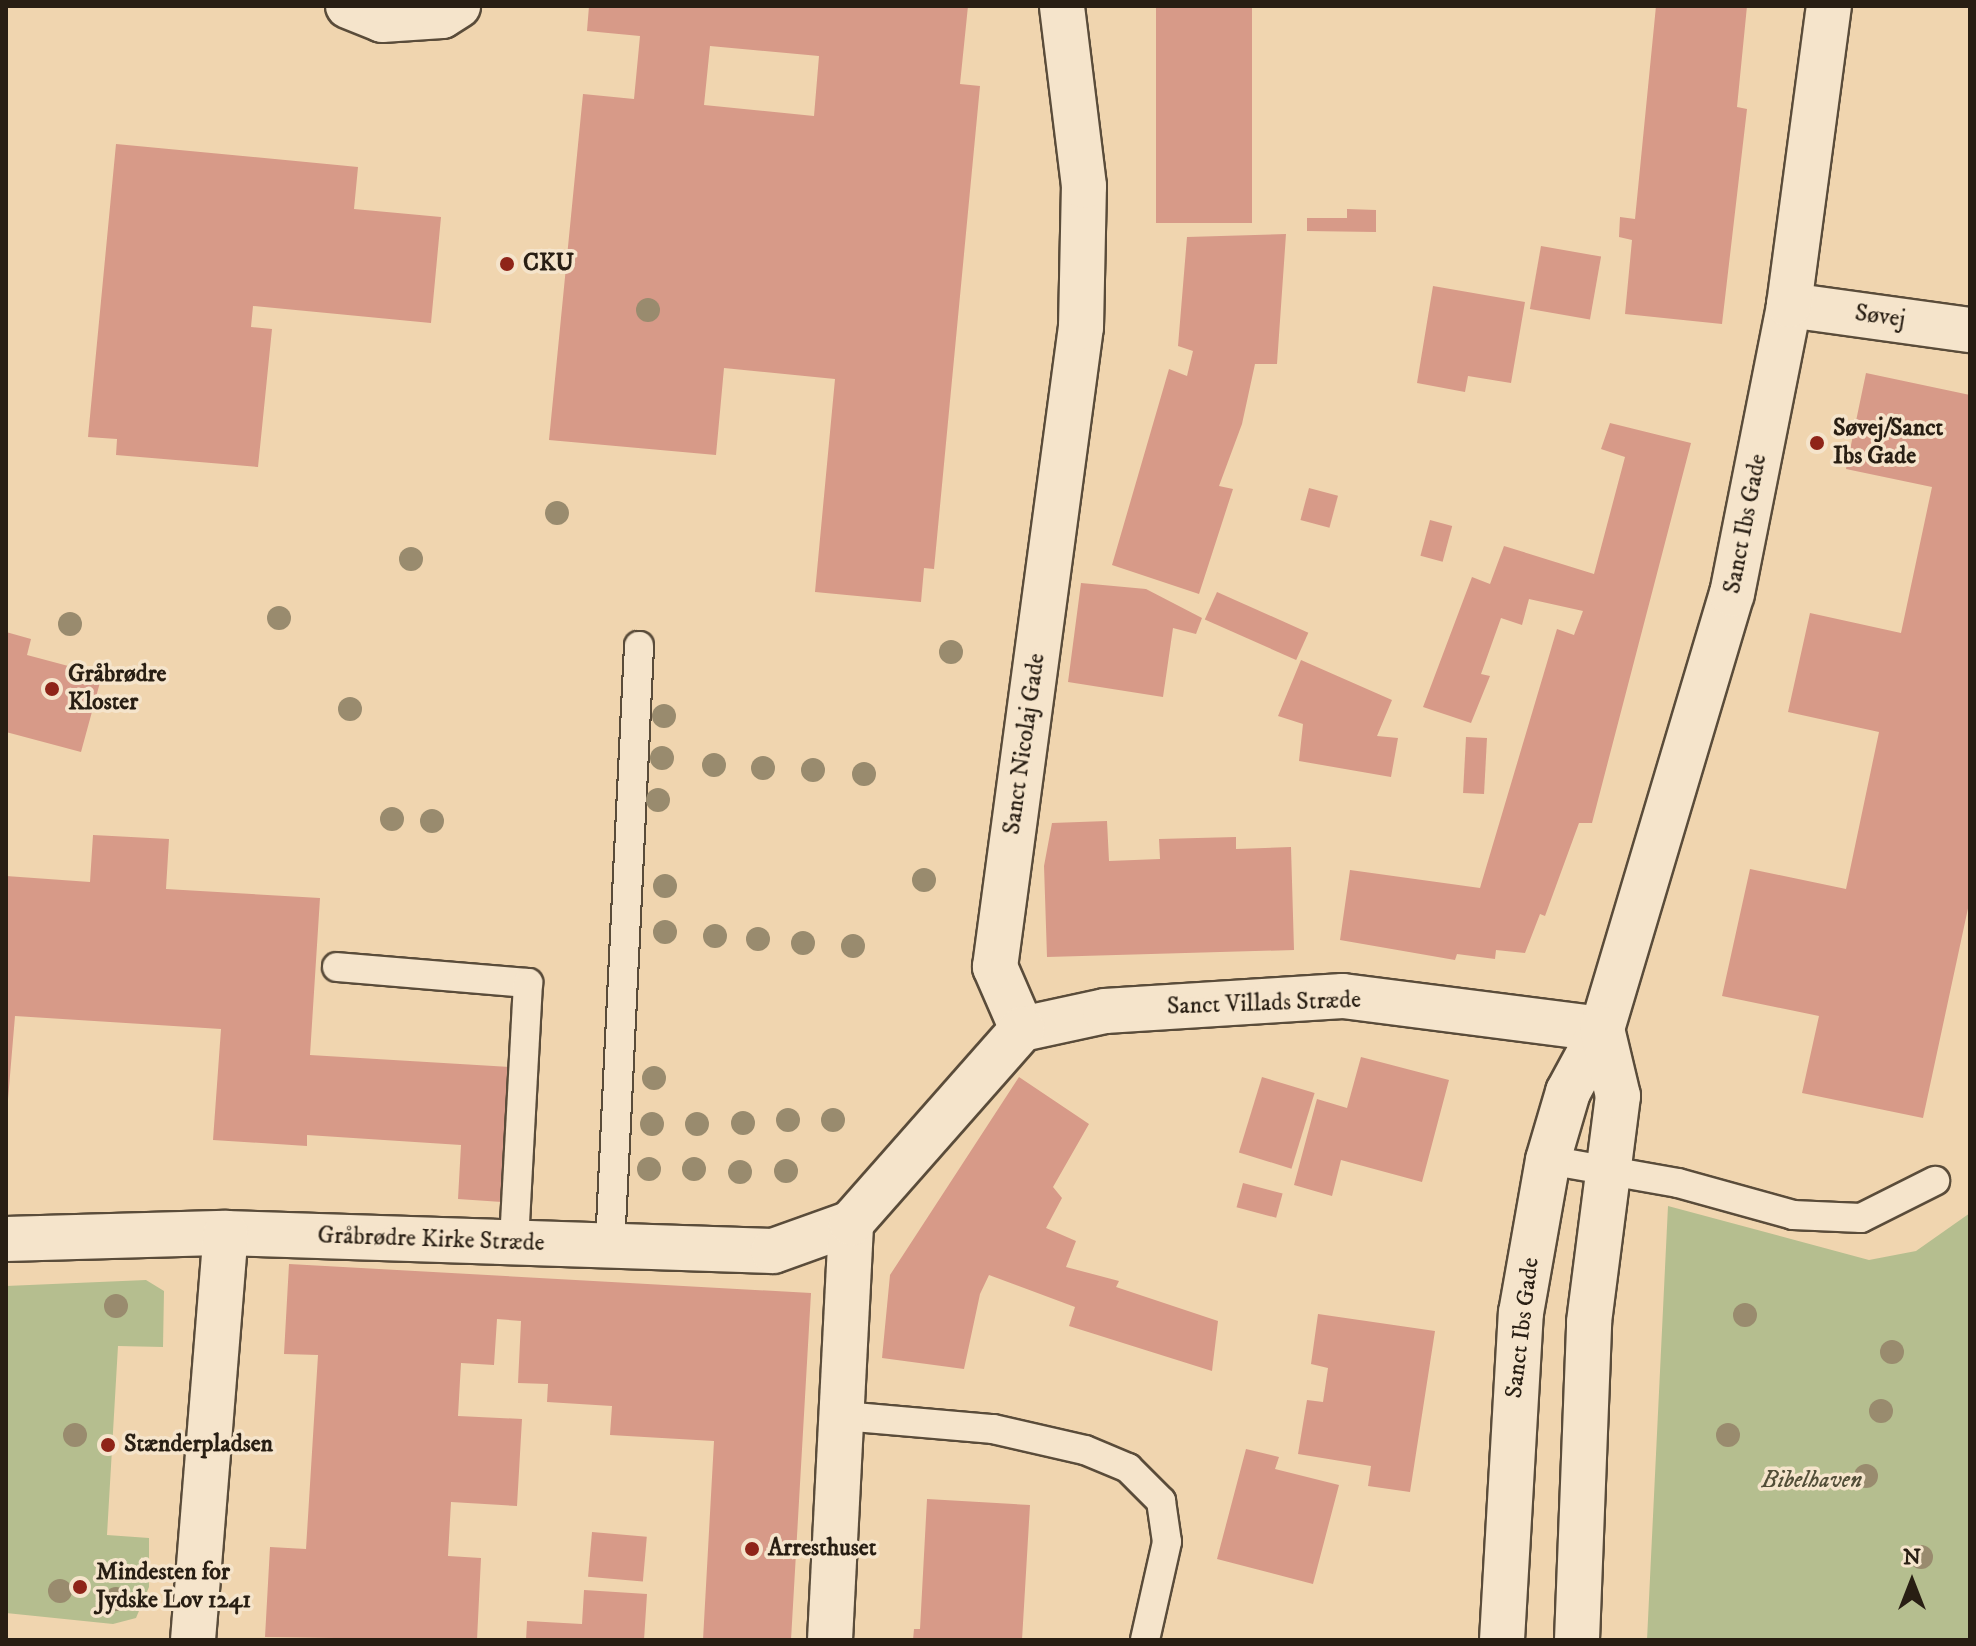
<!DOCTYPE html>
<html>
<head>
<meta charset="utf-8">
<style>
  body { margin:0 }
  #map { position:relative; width:1976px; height:1646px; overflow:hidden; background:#f0d5af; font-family:"IM FELL DW Pica",serif }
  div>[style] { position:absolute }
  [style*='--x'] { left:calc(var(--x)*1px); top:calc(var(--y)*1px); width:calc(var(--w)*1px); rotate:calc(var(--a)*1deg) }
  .green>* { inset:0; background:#b5be8f }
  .building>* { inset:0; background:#d79a88; transform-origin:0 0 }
  .roads { filter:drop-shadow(2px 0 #5a4c3a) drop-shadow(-2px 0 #5a4c3a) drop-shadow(0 2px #5a4c3a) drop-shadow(0 -2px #5a4c3a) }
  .service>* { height:28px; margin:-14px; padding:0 14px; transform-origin:14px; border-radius:14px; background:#f5e4cb }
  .minor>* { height:44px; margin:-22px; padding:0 22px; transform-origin:22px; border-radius:22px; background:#f5e4cb }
  .secondary>* { height:44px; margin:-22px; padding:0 22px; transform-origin:22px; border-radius:22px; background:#f5e4cb }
  .trees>* { width:24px; height:24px; margin:-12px; border-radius:50%; background:#998b6e }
  .dots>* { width:22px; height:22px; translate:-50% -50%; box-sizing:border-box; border:4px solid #f5e4cb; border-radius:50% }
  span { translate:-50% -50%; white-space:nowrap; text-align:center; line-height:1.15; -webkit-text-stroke:7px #f5e4cb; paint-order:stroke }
  .poi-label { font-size:24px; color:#281e13; font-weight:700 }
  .left { translate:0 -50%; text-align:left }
  .street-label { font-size:24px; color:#281e13 }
  .park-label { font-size:24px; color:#524e38; font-style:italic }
  .frame { position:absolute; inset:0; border:8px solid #281e13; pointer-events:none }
  .north { position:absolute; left:1872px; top:1542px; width:80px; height:80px; -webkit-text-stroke:6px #f5e4cb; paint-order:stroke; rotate:0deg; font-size:22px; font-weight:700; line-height:32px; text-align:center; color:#281e13 }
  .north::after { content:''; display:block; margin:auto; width:28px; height:36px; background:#281e13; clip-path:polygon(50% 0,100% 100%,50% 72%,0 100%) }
</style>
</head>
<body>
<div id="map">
  <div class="green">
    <div style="clip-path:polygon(1668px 1206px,1869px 1260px,1916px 1251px,1970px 1213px,1970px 1640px,1647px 1640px)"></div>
    <div style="clip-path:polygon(146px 1280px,164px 1291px,163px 1347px,118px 1346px,107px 1535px,149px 1538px,149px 1587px,136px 1618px,113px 1624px,6px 1613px,6px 1286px)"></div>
  </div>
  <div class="building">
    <div style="clip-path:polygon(evenodd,589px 6px,968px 6px,960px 84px,980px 86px,934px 569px,924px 568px,921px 602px,815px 592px,835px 379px,724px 368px,716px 455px,549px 440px,583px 94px,634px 99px,640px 36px,587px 31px,589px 6px,710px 46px,819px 56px,814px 116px,704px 105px,710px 46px)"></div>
    <div style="left:1156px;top:6px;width:96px;height:217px"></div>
    <div style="clip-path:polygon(1656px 6px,1747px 6px,1737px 107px,1747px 109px,1722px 324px,1625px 314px,1632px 240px,1619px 237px,1620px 217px,1635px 219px)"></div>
    <div style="clip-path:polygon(116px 144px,358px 167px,354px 209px,441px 217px,431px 323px,253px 306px,251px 327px,272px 329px,258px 467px,116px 455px,117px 439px,88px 437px)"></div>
    <div style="clip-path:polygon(1347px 209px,1376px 210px,1376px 232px,1307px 231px,1307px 218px,1347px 218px)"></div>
    <div style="clip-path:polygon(1286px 234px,1277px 364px,1255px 364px,1242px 424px,1219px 486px,1233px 489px,1199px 594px,1112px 565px,1169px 369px,1187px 376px,1193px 351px,1178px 346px,1187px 237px)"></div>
    <div style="left:1541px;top:246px;width:61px;height:64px;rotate:10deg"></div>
    <div style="clip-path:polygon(1433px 286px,1525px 302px,1511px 383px,1468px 376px,1465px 392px,1417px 383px)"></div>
    <div style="clip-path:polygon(1866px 373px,1970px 395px,1970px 899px,1923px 1118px,1802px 1093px,1819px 1016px,1722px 996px,1750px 869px,1846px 889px,1879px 732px,1788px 712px,1810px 613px,1901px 633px,1932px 487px,1846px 469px)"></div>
    <div style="clip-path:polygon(1610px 423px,1691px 443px,1592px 823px,1579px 823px,1545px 916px,1540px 914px,1525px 953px,1496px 950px,1495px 959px,1457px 954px,1455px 960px,1340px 940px,1350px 870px,1480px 888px,1557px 629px,1574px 635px,1583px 611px,1529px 599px,1522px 625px,1501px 618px,1481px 674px,1490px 676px,1471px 723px,1423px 707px,1472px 577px,1490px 584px,1504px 546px,1594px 574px,1625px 457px,1601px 449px)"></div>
    <div style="left:1309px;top:488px;width:30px;height:33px;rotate:15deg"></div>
    <div style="left:1430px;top:520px;width:23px;height:37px;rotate:15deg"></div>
    <div style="clip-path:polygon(1081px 583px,1146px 589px,1202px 618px,1196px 634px,1173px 628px,1163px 697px,1068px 682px)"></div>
    <div style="left:1217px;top:592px;width:100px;height:30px;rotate:24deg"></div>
    <div style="clip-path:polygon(6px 632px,31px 639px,27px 655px,102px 675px,81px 752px,6px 732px)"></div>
    <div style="clip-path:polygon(1301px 660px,1392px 700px,1377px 736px,1398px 738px,1391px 777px,1299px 761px,1303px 724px,1278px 716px)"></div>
    <div style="left:1466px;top:737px;width:21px;height:56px;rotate:3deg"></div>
    <div style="clip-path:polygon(1107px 821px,1109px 861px,1160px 859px,1159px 839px,1236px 837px,1236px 849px,1291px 847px,1294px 950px,1047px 957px,1044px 866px,1052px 823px)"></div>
    <div style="clip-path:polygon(93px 835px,169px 839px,166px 889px,320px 898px,310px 1055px,510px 1067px,502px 1202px,458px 1199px,461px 1145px,307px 1135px,307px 1146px,213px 1140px,221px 1029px,15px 1016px,6px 1123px,6px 876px,90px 882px)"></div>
    <div style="clip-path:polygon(1361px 1057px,1449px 1080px,1422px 1182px,1341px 1160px,1332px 1196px,1294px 1185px,1317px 1099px,1347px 1108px)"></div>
    <div style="clip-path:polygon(1019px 1077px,1089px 1124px,1053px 1187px,1062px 1198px,1046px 1228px,1076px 1241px,1066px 1267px,1119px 1281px,1116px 1287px,1218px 1321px,1212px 1371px,1069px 1326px,1075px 1307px,989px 1275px,980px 1294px,964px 1369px,882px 1358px,890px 1275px)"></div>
    <div style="left:1262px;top:1077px;width:55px;height:79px;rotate:17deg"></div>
    <div style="left:1243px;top:1183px;width:41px;height:25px;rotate:15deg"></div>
    <div style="clip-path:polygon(289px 1264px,811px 1293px,791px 1640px,703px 1640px,714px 1441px,610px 1435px,612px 1406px,547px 1402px,548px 1384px,518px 1383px,521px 1321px,497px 1319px,494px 1365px,461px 1363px,458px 1416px,522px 1419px,517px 1506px,451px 1502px,448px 1556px,481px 1558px,477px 1640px,265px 1637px,270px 1547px,306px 1549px,318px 1355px,284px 1354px)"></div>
    <div style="clip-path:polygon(1318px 1314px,1435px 1331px,1410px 1492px,1368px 1486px,1371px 1466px,1298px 1454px,1307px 1400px,1323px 1402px,1328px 1368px,1311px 1364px)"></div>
    <div style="clip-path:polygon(1246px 1449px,1279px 1457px,1275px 1469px,1339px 1485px,1313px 1584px,1217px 1559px)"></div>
    <div style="clip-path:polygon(927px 1499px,1030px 1505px,1022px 1640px,913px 1640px,914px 1629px,920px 1629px)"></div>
    <div style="left:592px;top:1532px;width:55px;height:45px;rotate:5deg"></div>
    <div style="clip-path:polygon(584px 1590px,647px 1594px,644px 1640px,526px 1640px,527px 1621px,582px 1624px)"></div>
  </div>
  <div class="roads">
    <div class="service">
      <div style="--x:337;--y:967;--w:192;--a:4.8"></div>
      <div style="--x:528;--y:983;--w:260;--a:93.1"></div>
      <div style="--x:1548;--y:1160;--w:132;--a:10"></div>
      <div style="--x:1678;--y:1183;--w:119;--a:15.5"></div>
      <div style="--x:1793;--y:1215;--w:68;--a:2.5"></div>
      <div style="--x:1861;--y:1218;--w:83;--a:-26.6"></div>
      <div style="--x:610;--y:1246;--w:601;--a:-87.23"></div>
      <div style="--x:843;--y:1416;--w:151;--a:5"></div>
      <div style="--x:993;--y:1429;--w:94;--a:12.9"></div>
      <div style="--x:1085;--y:1450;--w:47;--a:22.7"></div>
      <div style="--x:1128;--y:1468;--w:47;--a:45"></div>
      <div style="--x:1161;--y:1501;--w:41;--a:81.7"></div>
      <div style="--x:1167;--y:1542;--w:100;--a:102.7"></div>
    </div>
    <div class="minor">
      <div style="--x:348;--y:6;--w:37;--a:22"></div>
      <div style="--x:382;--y:20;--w:60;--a:-3.8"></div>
      <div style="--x:442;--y:16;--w:19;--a:-32"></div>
      <div style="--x:1789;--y:305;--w:183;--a:7.9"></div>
      <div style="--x:1022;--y:1029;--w:68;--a:-113.5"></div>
      <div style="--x:995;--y:967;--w:646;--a:-82.35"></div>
      <div style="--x:1081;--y:327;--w:141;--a:-88.8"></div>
      <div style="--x:1084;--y:186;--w:181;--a:-97"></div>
      <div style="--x:1022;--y:1029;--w:85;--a:-12.2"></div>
      <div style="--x:1105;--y:1011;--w:238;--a:-3.6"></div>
      <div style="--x:1343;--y:996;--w:261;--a:7.3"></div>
      <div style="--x:6;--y:1239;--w:220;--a:-1.6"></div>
      <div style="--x:226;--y:1233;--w:547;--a:1.88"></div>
      <div style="--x:773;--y:1251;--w:83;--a:-19.7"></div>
      <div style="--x:193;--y:1640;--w:408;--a:-85.4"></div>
      <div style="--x:830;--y:1640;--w:418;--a:-87.1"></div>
      <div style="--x:851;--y:1223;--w:259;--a:-48.6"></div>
    </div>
    <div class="secondary">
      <div style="--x:1502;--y:1640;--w:328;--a:-86.7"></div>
      <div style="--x:1521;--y:1313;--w:155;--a:-80"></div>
      <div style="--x:1548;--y:1160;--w:71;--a:-73.6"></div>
      <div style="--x:1568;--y:1092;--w:72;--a:-61.6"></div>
      <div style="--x:1602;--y:1029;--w:454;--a:-73.4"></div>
      <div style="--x:1732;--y:594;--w:295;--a:-78.8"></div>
      <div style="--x:1789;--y:305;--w:302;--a:-82.4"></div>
      <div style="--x:1577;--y:1640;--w:318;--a:-87.8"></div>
      <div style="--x:1589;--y:1322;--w:228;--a:-82.7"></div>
      <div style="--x:1618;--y:1096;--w:69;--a:-103.4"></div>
    </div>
  </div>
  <div class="trees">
    <div style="left:648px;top:310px"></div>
    <div style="left:557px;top:513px"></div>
    <div style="left:411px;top:559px"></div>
    <div style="left:279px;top:618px"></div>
    <div style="left:70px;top:624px"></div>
    <div style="left:951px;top:652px"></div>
    <div style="left:350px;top:709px"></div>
    <div style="left:664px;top:716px"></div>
    <div style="left:662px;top:758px"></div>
    <div style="left:714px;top:765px"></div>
    <div style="left:763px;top:768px"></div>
    <div style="left:813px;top:770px"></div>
    <div style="left:864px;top:774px"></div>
    <div style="left:658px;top:800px"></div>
    <div style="left:392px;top:819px"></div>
    <div style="left:432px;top:821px"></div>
    <div style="left:924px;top:880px"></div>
    <div style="left:665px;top:886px"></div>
    <div style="left:665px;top:932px"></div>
    <div style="left:715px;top:936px"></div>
    <div style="left:758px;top:939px"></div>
    <div style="left:803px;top:943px"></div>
    <div style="left:853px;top:946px"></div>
    <div style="left:654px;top:1078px"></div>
    <div style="left:788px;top:1120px"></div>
    <div style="left:833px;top:1120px"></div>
    <div style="left:743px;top:1123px"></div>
    <div style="left:652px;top:1124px"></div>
    <div style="left:697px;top:1124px"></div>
    <div style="left:649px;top:1169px"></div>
    <div style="left:694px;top:1169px"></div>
    <div style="left:786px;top:1171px"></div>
    <div style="left:740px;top:1172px"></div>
    <div style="left:116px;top:1306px"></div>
    <div style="left:1745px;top:1315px"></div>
    <div style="left:1892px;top:1352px"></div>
    <div style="left:1881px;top:1411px"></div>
    <div style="left:75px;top:1435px"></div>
    <div style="left:1728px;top:1435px"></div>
    <div style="left:1866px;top:1476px"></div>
    <div style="left:1921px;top:1557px"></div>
    <div style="left:60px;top:1591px"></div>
    <div style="left:116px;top:1599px"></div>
  </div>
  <div class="dots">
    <div style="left:507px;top:264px;background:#8f2418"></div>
    <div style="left:1817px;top:443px;background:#8f2418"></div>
    <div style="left:52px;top:689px;background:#8f2418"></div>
    <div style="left:108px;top:1445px;background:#8f2418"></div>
    <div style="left:752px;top:1549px;background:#8f2418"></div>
    <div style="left:80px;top:1587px;background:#8f2418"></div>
  </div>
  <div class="poi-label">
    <span class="left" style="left:523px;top:264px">CKU</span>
    <span class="left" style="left:1833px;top:443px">Søvej/Sanct<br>Ibs Gade</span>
    <span class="left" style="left:68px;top:689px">Gråbrødre<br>Kloster</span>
    <span class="left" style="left:124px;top:1445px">Stænderpladsen</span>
    <span class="left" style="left:768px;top:1549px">Arresthuset</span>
    <span class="left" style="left:96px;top:1587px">Mindesten for<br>Jydske Lov 1241</span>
  </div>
  <div class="street-label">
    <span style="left:1880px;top:317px;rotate:8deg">Søvej</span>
    <span style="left:1746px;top:524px;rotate:-79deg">Sanct Ibs Gade</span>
    <span style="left:1025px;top:744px;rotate:-82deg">Sanct Nicolaj Gade</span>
    <span style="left:1264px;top:1004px;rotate:-2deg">Sanct Villads Stræde</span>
    <span style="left:431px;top:1240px;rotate:2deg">Gråbrødre Kirke Stræde</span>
    <span style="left:1523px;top:1328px;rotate:-83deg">Sanct Ibs Gade</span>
  </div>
  <div class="park-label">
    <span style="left:1812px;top:1481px">Bibelhaven</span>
  </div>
  <div class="frame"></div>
  <div class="north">N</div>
</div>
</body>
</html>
